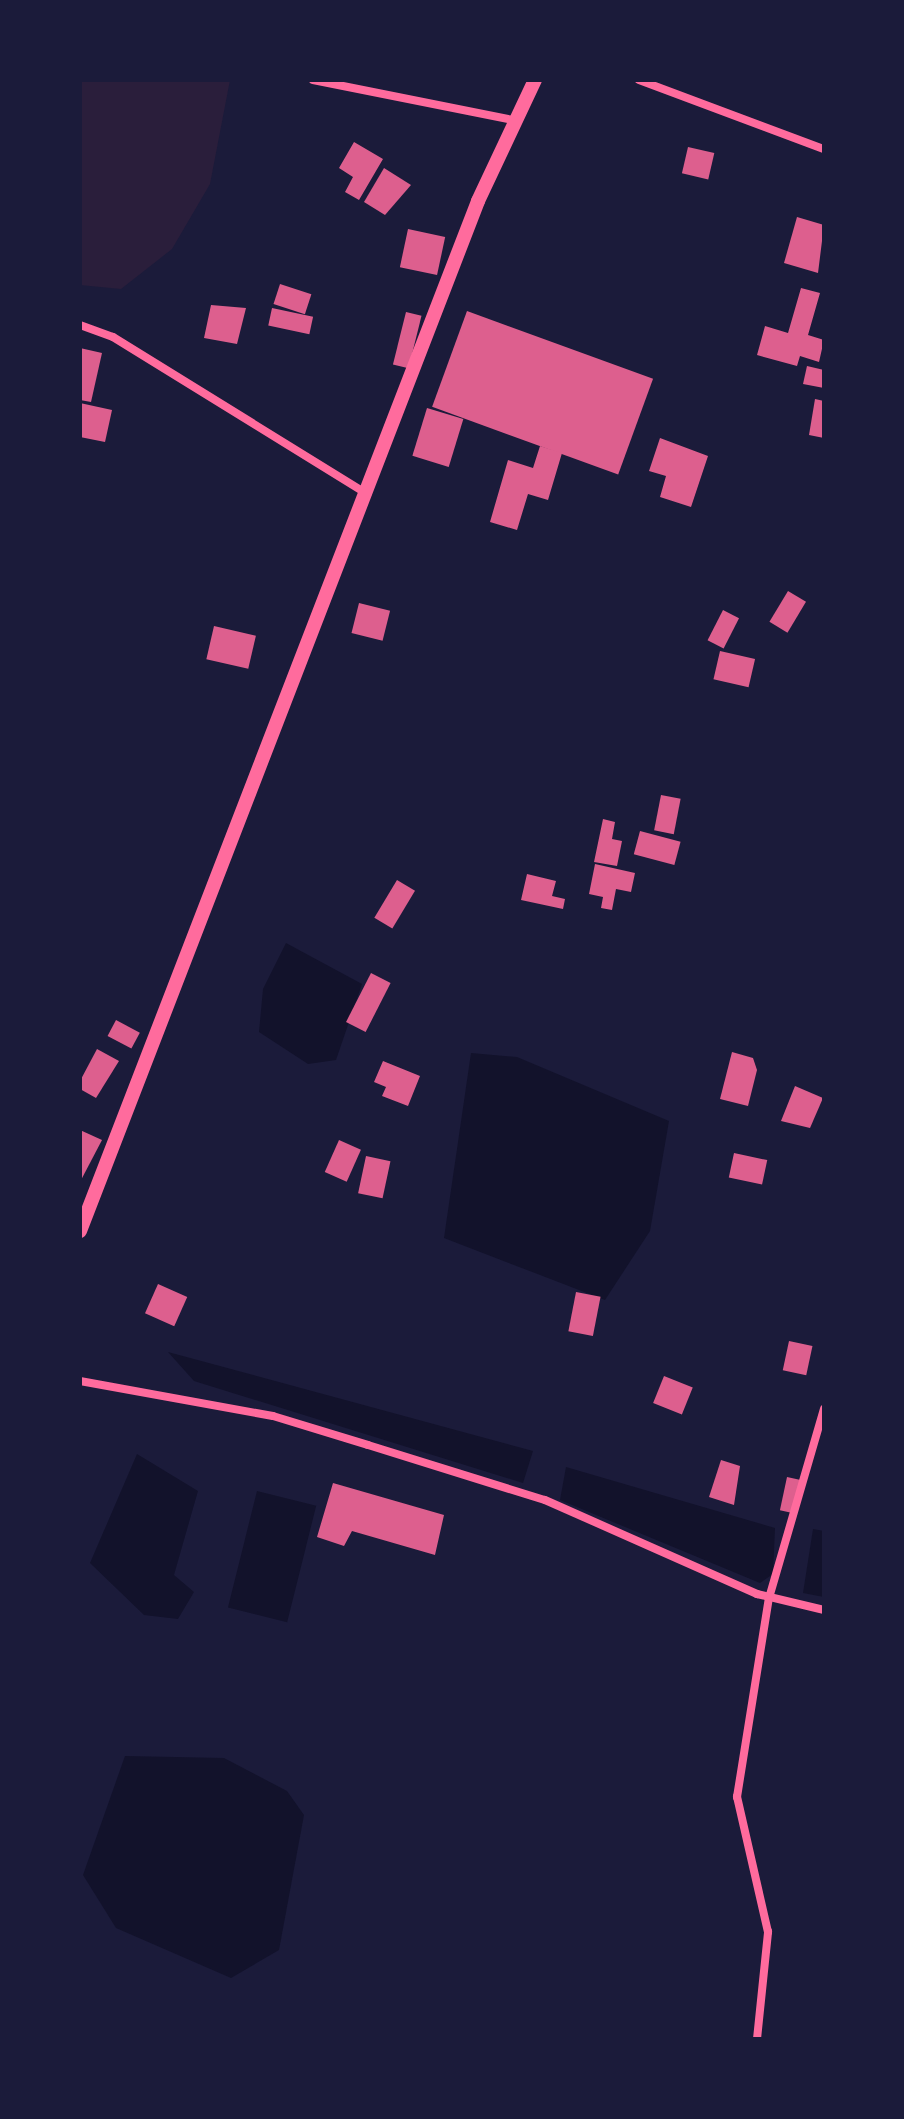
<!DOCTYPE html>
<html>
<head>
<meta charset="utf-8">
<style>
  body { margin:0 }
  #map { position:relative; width:904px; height:2119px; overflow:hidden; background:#1b1b3a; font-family:"Asap Condensed",sans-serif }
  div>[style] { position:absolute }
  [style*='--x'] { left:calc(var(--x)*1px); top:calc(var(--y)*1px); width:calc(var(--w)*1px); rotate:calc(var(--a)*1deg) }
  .green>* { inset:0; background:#2a1e3b }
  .water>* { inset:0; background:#12122b; transform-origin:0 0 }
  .building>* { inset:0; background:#dd5f8e; transform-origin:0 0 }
  .minor>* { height:8px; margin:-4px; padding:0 4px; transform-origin:4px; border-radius:4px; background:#ff6b9d }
  .primary>* { height:14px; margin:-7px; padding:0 7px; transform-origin:7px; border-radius:7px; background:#ff6b9d }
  span { translate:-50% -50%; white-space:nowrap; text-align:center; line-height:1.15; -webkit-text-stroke:8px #1b1b3a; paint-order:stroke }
  .frame { position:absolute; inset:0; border:82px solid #1b1b3a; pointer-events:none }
</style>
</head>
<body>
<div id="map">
  <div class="green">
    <div style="clip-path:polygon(80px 80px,230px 80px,210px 184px,172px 249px,121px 289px,80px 285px)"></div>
  </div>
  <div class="water">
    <div style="clip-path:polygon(286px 943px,362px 984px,336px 1060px,308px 1064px,259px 1032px,263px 989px)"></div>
    <div style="clip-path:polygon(471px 1053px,517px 1057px,669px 1121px,650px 1231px,605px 1300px,444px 1238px)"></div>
    <div style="clip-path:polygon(168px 1352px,533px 1451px,523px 1483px,194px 1381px)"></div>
    <div style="clip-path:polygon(137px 1454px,198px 1491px,174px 1575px,194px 1592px,178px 1619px,144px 1615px,90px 1563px)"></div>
    <div style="clip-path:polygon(566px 1467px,775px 1528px,773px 1574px,760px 1583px,560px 1500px)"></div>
    <div style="left:257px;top:1491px;width:61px;height:120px;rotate:14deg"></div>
    <div style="clip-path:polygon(813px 1529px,824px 1531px,824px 1597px,803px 1593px)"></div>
    <div style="clip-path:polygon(125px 1756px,224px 1758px,287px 1791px,304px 1815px,279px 1950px,231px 1978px,116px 1928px,83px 1875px)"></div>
  </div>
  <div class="building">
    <div style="clip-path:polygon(354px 142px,383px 159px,359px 200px,345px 192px,353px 177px,339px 168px)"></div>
    <div style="left:688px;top:147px;width:27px;height:27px;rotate:13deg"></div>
    <div style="clip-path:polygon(384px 168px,411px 185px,385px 215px,364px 202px)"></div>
    <div style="clip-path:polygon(797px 217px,824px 225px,818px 273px,784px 263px)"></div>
    <div style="left:408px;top:229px;width:38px;height:39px;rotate:12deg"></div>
    <div style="left:280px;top:284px;width:33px;height:21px;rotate:18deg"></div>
    <div style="clip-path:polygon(801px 288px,820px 293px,808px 335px,824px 340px,819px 362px,800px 356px,797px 366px,757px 355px,765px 326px,788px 333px)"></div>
    <div style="clip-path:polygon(211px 305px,246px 308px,237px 344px,204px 338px)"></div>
    <div style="left:272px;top:308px;width:42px;height:18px;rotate:12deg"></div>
    <div style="left:467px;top:311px;width:198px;height:102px;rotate:20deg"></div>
    <div style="left:406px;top:312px;width:16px;height:54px;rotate:14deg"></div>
    <div style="clip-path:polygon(80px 348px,102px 353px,91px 402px,80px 400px)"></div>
    <div style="clip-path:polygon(807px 366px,824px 370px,824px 388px,803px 384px)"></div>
    <div style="clip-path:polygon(815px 399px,824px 401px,824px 438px,809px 435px)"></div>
    <div style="clip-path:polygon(80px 403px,112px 410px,105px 442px,80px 437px)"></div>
    <div style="left:427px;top:408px;width:38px;height:50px;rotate:17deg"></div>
    <div style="clip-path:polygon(660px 438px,708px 456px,691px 507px,660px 497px,666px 476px,649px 471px)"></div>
    <div style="clip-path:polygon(540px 446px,562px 453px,548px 500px,528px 494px,517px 530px,490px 522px,508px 460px,533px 468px)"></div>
    <div style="left:788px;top:591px;width:21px;height:36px;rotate:31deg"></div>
    <div style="left:359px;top:603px;width:32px;height:31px;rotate:14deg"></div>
    <div style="left:723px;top:610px;width:18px;height:34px;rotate:27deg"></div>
    <div style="left:214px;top:626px;width:43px;height:34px;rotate:13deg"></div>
    <div style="left:720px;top:651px;width:36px;height:29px;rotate:13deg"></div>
    <div style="left:661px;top:795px;width:20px;height:36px;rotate:11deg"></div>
    <div style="clip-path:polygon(603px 819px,615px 822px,612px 839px,622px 841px,617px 866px,594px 862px)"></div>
    <div style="left:640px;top:831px;width:42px;height:24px;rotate:15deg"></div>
    <div style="clip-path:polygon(595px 864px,635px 873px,631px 892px,616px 889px,612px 910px,601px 908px,603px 897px,589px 894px)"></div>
    <div style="clip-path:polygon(527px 874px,556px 881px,552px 896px,565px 899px,563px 909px,521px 900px)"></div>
    <div style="left:397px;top:880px;width:21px;height:44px;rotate:31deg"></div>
    <div style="left:371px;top:973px;width:22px;height:55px;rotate:27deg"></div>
    <div style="left:116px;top:1020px;width:27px;height:18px;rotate:28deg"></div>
    <div style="clip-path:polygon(97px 1049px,119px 1061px,96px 1098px,80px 1089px,80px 1081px)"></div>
    <div style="clip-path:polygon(732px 1052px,753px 1058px,757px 1070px,748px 1106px,720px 1099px)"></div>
    <div style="clip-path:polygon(383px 1061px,420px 1076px,408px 1106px,382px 1096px,386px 1087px,374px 1082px)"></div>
    <div style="clip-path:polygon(795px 1086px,823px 1098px,810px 1128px,781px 1121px)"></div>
    <div style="clip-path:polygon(80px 1130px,102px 1140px,80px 1182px)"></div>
    <div style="left:339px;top:1140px;width:24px;height:35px;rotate:24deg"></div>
    <div style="left:734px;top:1153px;width:34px;height:25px;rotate:12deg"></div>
    <div style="left:366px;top:1156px;width:25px;height:38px;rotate:12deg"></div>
    <div style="left:158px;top:1284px;width:32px;height:32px;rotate:24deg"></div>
    <div style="left:576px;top:1292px;width:25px;height:40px;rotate:11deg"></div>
    <div style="left:789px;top:1341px;width:24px;height:30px;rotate:12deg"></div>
    <div style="left:664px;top:1376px;width:31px;height:29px;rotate:22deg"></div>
    <div style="clip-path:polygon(721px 1460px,740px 1466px,734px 1505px,709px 1497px)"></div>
    <div style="left:787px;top:1477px;width:14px;height:34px;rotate:12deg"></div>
    <div style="clip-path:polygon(333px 1483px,444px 1515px,435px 1555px,352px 1531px,344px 1546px,317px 1537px)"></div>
  </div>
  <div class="minor">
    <div style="--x:313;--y:80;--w:209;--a:11.3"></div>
    <div style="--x:639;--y:80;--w:197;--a:20.5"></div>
    <div style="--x:80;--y:325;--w:35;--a:20"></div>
    <div style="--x:113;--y:337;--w:299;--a:31.7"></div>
    <div style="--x:80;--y:1381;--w:196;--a:10.3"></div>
    <div style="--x:273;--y:1416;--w:99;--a:17"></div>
    <div style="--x:368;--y:1445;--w:185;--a:17.3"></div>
    <div style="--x:545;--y:1500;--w:232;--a:23.9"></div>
    <div style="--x:757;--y:1594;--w:69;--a:13.4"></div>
    <div style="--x:757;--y:2039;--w:108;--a:-84.1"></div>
    <div style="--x:768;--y:1932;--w:139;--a:-102.9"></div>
    <div style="--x:737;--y:1797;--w:202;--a:-80.9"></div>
    <div style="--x:769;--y:1598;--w:197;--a:-73.8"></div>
  </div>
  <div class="primary">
    <div style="--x:80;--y:1231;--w:1104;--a:-68.87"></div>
    <div style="--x:478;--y:201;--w:134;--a:-64.8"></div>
  </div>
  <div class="frame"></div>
</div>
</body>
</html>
